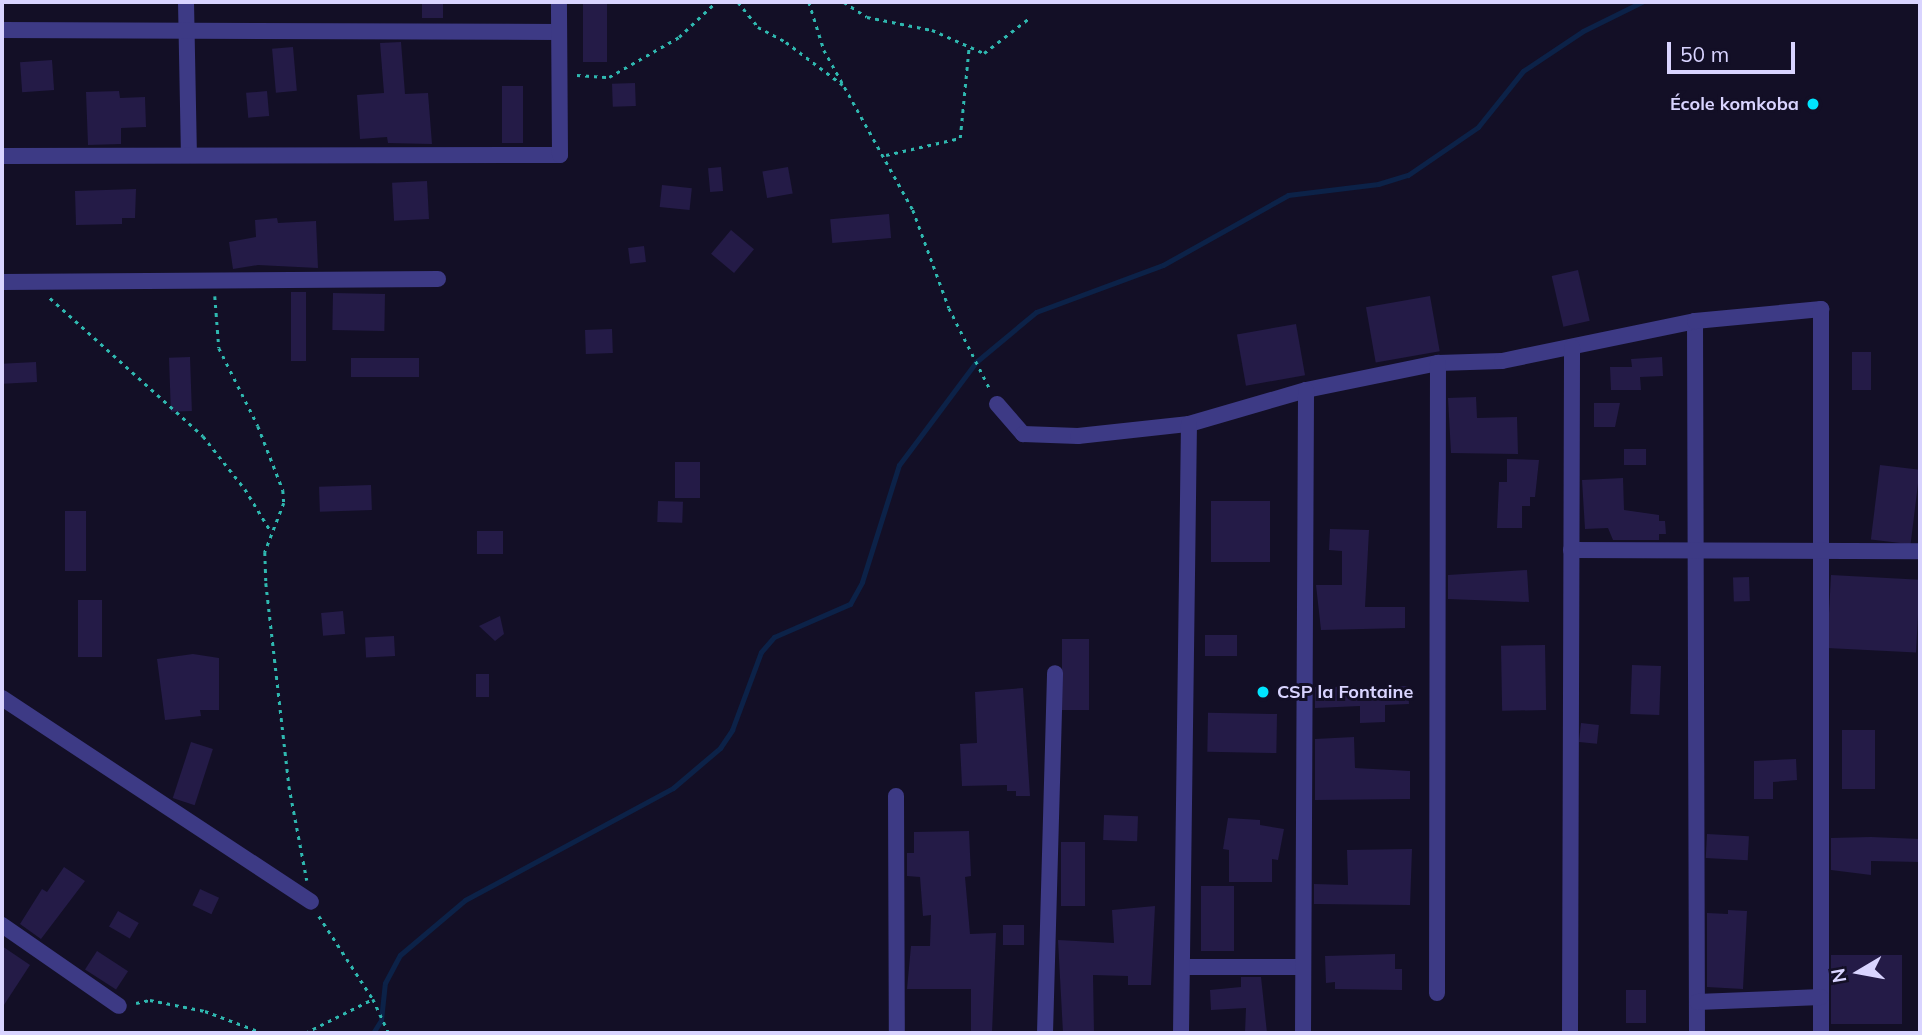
<!DOCTYPE html>
<html>
<head>
<meta charset="utf-8">
<style>
  body { margin:0 }
  #map { position:relative; width:1922px; height:1035px; overflow:hidden; background:#130f26; font-family:Mulish,sans-serif }
  div>[style] { position:absolute }
  [style*='--x'] { left:calc(var(--x)*1px); top:calc(var(--y)*1px); width:calc(var(--w)*1px); rotate:calc(var(--a)*1deg) }
  .stream>* { height:5px; margin:-2.5px; padding:0 2.5px; transform-origin:2.5px; border-radius:2.5px; background:#0c2248 }
  .building>* { inset:0; background:#241b47; transform-origin:0 0 }
  .path>* { height:2.5px; margin-top:-1.25px; transform-origin:0; background:repeating-linear-gradient(90deg,#2fb8b0 0 3.5px,transparent 0 8.5px) }
  .street>* { height:16px; margin:-8px; padding:0 8px; transform-origin:8px; border-radius:8px; background:#3d3a85 }
  .dots>* { width:19px; height:19px; translate:-50% -50%; box-sizing:border-box; border:4px solid #130f26; border-radius:50% }
  span { translate:-50% -50%; white-space:nowrap; text-align:center; line-height:1.15; -webkit-text-stroke:6px #130f26; paint-order:stroke }
  .poi-label { font-size:18px; color:#d9d4ff; font-weight:700 }
  .right { translate:-100% -50%; text-align:right }
  .left { translate:0 -50%; text-align:left }
  .frame { position:absolute; inset:0; border:4px solid #d9d4ff; pointer-events:none }
  .north { position:absolute; left:1824px; top:937px; width:70px; height:70px; -webkit-text-stroke:5px #130f26; paint-order:stroke; rotate:260deg; font-size:19px; font-weight:700; line-height:28px; text-align:center; color:#d9d4ff }
  .north::after { content:''; display:block; margin:auto; width:24px; height:32px; background:#d9d4ff; clip-path:polygon(50% 0,100% 100%,50% 72%,0 100%) }
  .scale { position:absolute; left:1667px; top:42px; width:128px; height:32px; box-sizing:border-box; border:4px solid #d9d4ff; border-top:0; padding-left:9px; font-size:21px; line-height:24px; white-space:nowrap; color:#d9d4ff; -webkit-text-stroke:5px #130f26; paint-order:stroke }
</style>
</head>
<body>
<div id="map">
  <div class="stream">
    <div style="--x:373;--y:1033;--w:15;--a:-58"></div>
    <div style="--x:381;--y:1020;--w:37;--a:-84"></div>
    <div style="--x:385;--y:983;--w:32;--a:-62"></div>
    <div style="--x:400;--y:955;--w:85;--a:-40.2"></div>
    <div style="--x:465;--y:900;--w:236;--a:-28.3"></div>
    <div style="--x:673;--y:788;--w:62;--a:-40.4"></div>
    <div style="--x:720;--y:748;--w:22;--a:-56"></div>
    <div style="--x:732;--y:730;--w:83;--a:-69.6"></div>
    <div style="--x:761;--y:652;--w:20;--a:-49"></div>
    <div style="--x:774;--y:637;--w:83;--a:-23.5"></div>
    <div style="--x:850;--y:604;--w:25;--a:-61"></div>
    <div style="--x:862;--y:582;--w:123;--a:-72.5"></div>
    <div style="--x:899;--y:465;--w:129;--a:-53.2"></div>
    <div style="--x:976;--y:362;--w:78;--a:-39.8"></div>
    <div style="--x:1036;--y:312;--w:135;--a:-20.3"></div>
    <div style="--x:1163;--y:265;--w:143;--a:-29.2"></div>
    <div style="--x:1288;--y:195;--w:91;--a:-7"></div>
    <div style="--x:1378;--y:184;--w:31;--a:-17"></div>
    <div style="--x:1408;--y:175;--w:85;--a:-34.4"></div>
    <div style="--x:1478;--y:127;--w:72;--a:-51.2"></div>
    <div style="--x:1523;--y:71;--w:72;--a:-33.7"></div>
    <div style="--x:1583;--y:31;--w:66;--a:-26.2"></div>
  </div>
  <div class="building">
    <div style="left:422px;top:2px;width:21px;height:16px"></div>
    <div style="left:583px;top:2px;width:24px;height:60px"></div>
    <div style="clip-path:polygon(401px 42px,405px 94px,428px 93px,432px 144px,388px 143px,387px 137px,360px 139px,357px 95px,384px 93px,380px 43px)"></div>
    <div style="left:293px;top:47px;width:44px;height:21px;rotate:85deg"></div>
    <div style="left:52px;top:60px;width:30px;height:32px;rotate:86deg"></div>
    <div style="left:635px;top:83px;width:23px;height:23px;rotate:88deg"></div>
    <div style="left:502px;top:86px;width:21px;height:57px"></div>
    <div style="clip-path:polygon(119px 91px,120px 98px,145px 97px,146px 127px,121px 128px,121px 144px,88px 145px,86px 92px)"></div>
    <div style="left:267px;top:91px;width:25px;height:21px;rotate:85deg"></div>
    <div style="left:721px;top:167px;width:24px;height:13px;rotate:85deg"></div>
    <div style="left:788px;top:167px;width:27px;height:26px;rotate:80deg"></div>
    <div style="left:427px;top:181px;width:38px;height:35px;rotate:87deg"></div>
    <div style="left:662px;top:185px;width:30px;height:22px;rotate:6deg"></div>
    <div style="clip-path:polygon(136px 189px,135px 218px,122px 218px,122px 224px,76px 225px,75px 191px)"></div>
    <div style="left:889px;top:214px;width:24px;height:59px;rotate:85deg"></div>
    <div style="clip-path:polygon(277px 218px,278px 223px,316px 221px,318px 268px,258px 265px,233px 269px,229px 242px,256px 237px,255px 220px)"></div>
    <div style="left:731px;top:230px;width:30px;height:31px;rotate:40deg"></div>
    <div style="left:644px;top:246px;width:16px;height:16px;rotate:83deg"></div>
    <div style="left:1578px;top:270px;width:52px;height:27px;rotate:77deg"></div>
    <div style="left:291px;top:292px;width:15px;height:69px"></div>
    <div style="left:333px;top:293px;width:52px;height:37px;rotate:1deg"></div>
    <div style="left:1430px;top:296px;width:56px;height:65px;rotate:80deg"></div>
    <div style="left:1296px;top:324px;width:52px;height:60px;rotate:80deg"></div>
    <div style="left:612px;top:329px;width:24px;height:27px;rotate:88deg"></div>
    <div style="left:1852px;top:352px;width:19px;height:38px"></div>
    <div style="left:190px;top:357px;width:54px;height:21px;rotate:88deg"></div>
    <div style="clip-path:polygon(1662px 357px,1663px 376px,1640px 377px,1641px 390px,1611px 390px,1610px 367px,1632px 367px,1631px 359px)"></div>
    <div style="left:419px;top:358px;width:19px;height:68px;rotate:90deg"></div>
    <div style="left:36px;top:362px;width:20px;height:34px;rotate:87deg"></div>
    <div style="clip-path:polygon(1476px 397px,1477px 418px,1517px 417px,1518px 454px,1451px 453px,1448px 398px)"></div>
    <div style="clip-path:polygon(1594px 403px,1620px 403px,1615px 427px,1594px 427px)"></div>
    <div style="left:1646px;top:449px;width:16px;height:22px;rotate:90deg"></div>
    <div style="clip-path:polygon(1507px 459px,1539px 460px,1535px 497px,1530px 497px,1530px 506px,1522px 506px,1522px 528px,1497px 528px,1499px 482px,1507px 482px)"></div>
    <div style="left:675px;top:462px;width:25px;height:36px"></div>
    <div style="left:1880px;top:465px;width:40px;height:75px;rotate:7deg"></div>
    <div style="clip-path:polygon(1623px 478px,1624px 510px,1659px 515px,1659px 521px,1665px 521px,1666px 534px,1659px 534px,1659px 540px,1613px 540px,1608px 528px,1585px 529px,1582px 480px)"></div>
    <div style="left:371px;top:485px;width:25px;height:52px;rotate:88deg"></div>
    <div style="left:658px;top:501px;width:25px;height:21px;rotate:2deg"></div>
    <div style="left:1211px;top:501px;width:59px;height:61px"></div>
    <div style="left:65px;top:511px;width:21px;height:60px"></div>
    <div style="clip-path:polygon(1330px 529px,1369px 530px,1365px 607px,1405px 607px,1405px 628px,1321px 630px,1316px 585px,1342px 585px,1342px 551px,1329px 550px)"></div>
    <div style="left:477px;top:531px;width:26px;height:23px"></div>
    <div style="clip-path:polygon(1527px 570px,1529px 602px,1448px 599px,1448px 575px)"></div>
    <div style="left:1831px;top:575px;width:89px;height:73px;rotate:3deg"></div>
    <div style="left:1749px;top:577px;width:24px;height:16px;rotate:88deg"></div>
    <div style="left:78px;top:600px;width:24px;height:57px"></div>
    <div style="left:343px;top:611px;width:23px;height:22px;rotate:85deg"></div>
    <div style="clip-path:polygon(500px 616px,504px 634px,495px 641px,479px 626px)"></div>
    <div style="left:1237px;top:635px;width:21px;height:32px;rotate:90deg"></div>
    <div style="left:394px;top:636px;width:20px;height:29px;rotate:87deg"></div>
    <div style="left:1062px;top:639px;width:27px;height:71px"></div>
    <div style="left:1545px;top:645px;width:65px;height:44px;rotate:89deg"></div>
    <div style="clip-path:polygon(193px 654px,219px 658px,219px 710px,200px 710px,201px 716px,165px 720px,157px 659px)"></div>
    <div style="left:1632px;top:665px;width:29px;height:49px;rotate:2deg"></div>
    <div style="left:476px;top:674px;width:13px;height:23px"></div>
    <div style="clip-path:polygon(1408px 686px,1409px 704px,1385px 705px,1385px 722px,1360px 723px,1360px 706px,1315px 708px,1315px 687px)"></div>
    <div style="clip-path:polygon(1023px 688px,1030px 796px,1016px 796px,1016px 791px,1007px 791px,1007px 785px,962px 786px,960px 744px,977px 743px,975px 692px)"></div>
    <div style="left:1277px;top:714px;width:39px;height:69px;rotate:91deg"></div>
    <div style="left:1581px;top:723px;width:18px;height:19px;rotate:6deg"></div>
    <div style="left:1842px;top:730px;width:33px;height:59px"></div>
    <div style="clip-path:polygon(1354px 737px,1355px 768px,1410px 771px,1410px 799px,1315px 800px,1315px 739px)"></div>
    <div style="left:191px;top:742px;width:23px;height:59px;rotate:18deg"></div>
    <div style="clip-path:polygon(1796px 759px,1797px 780px,1773px 782px,1773px 799px,1754px 799px,1754px 761px)"></div>
    <div style="left:1104px;top:815px;width:34px;height:25px;rotate:2deg"></div>
    <div style="clip-path:polygon(1228px 818px,1260px 820px,1260px 825px,1284px 829px,1278px 860px,1272px 859px,1272px 882px,1229px 882px,1229px 850px,1223px 849px)"></div>
    <div style="clip-path:polygon(969px 831px,971px 876px,965px 877px,970px 934px,996px 933px,992px 1033px,971px 1033px,971px 989px,907px 989px,911px 946px,930px 946px,931px 915px,923px 916px,920px 877px,907px 876px,907px 853px,914px 853px,914px 832px)"></div>
    <div style="left:1707px;top:834px;width:42px;height:24px;rotate:3deg"></div>
    <div style="clip-path:polygon(1871px 837px,1920px 839px,1920px 862px,1871px 861px,1871px 875px,1831px 870px,1831px 838px)"></div>
    <div style="left:1085px;top:842px;width:64px;height:24px;rotate:90deg"></div>
    <div style="clip-path:polygon(1412px 849px,1410px 905px,1314px 904px,1314px 884px,1348px 885px,1347px 850px)"></div>
    <div style="clip-path:polygon(64px 867px,85px 881px,41px 939px,20px 924px,42px 889px,47px 892px)"></div>
    <div style="left:1234px;top:886px;width:65px;height:33px;rotate:90deg"></div>
    <div style="left:200px;top:889px;width:21px;height:18px;rotate:25deg"></div>
    <div style="clip-path:polygon(1155px 906px,1151px 985px,1128px 985px,1128px 976px,1093px 975px,1094px 1033px,1063px 1033px,1058px 940px,1114px 943px,1112px 910px)"></div>
    <div style="clip-path:polygon(1728px 910px,1747px 911px,1743px 989px,1707px 987px,1707px 913px,1728px 914px)"></div>
    <div style="left:118px;top:911px;width:24px;height:18px;rotate:30deg"></div>
    <div style="left:1003px;top:925px;width:21px;height:20px"></div>
    <div style="clip-path:polygon(2px 946px,30px 965px,2px 1008px)"></div>
    <div style="left:97px;top:951px;width:37px;height:22px;rotate:33deg"></div>
    <div style="clip-path:polygon(1395px 954px,1395px 969px,1402px 969px,1402px 990px,1335px 989px,1335px 982px,1326px 983px,1325px 956px)"></div>
    <div style="left:1831px;top:955px;width:71px;height:69px"></div>
    <div style="clip-path:polygon(1241px 977px,1261px 977px,1267px 1033px,1245px 1033px,1246px 1008px,1211px 1010px,1210px 990px,1241px 987px)"></div>
    <div style="left:1626px;top:990px;width:20px;height:33px"></div>
  </div>
  <div class="path">
    <div style="--x:738;--y:2;--w:32;--a:51"></div>
    <div style="--x:758;--y:27;--w:32;--a:28"></div>
    <div style="--x:786;--y:42;--w:71;--a:37"></div>
    <div style="--x:809;--y:2;--w:50;--a:72.6"></div>
    <div style="--x:824;--y:50;--w:183;--a:60.9"></div>
    <div style="--x:913;--y:210;--w:104;--a:69.8"></div>
    <div style="--x:949;--y:308;--w:93;--a:63.2"></div>
    <div style="--x:844;--y:2;--w:27;--a:33"></div>
    <div style="--x:867;--y:17;--w:66;--a:11.3"></div>
    <div style="--x:932;--y:30;--w:57;--a:23.9"></div>
    <div style="--x:984;--y:53;--w:56;--a:-37.7"></div>
    <div style="--x:577;--y:75;--w:32;--a:4"></div>
    <div style="--x:609;--y:77;--w:81;--a:-29.7"></div>
    <div style="--x:679;--y:37;--w:51;--a:-43.4"></div>
    <div style="--x:886;--y:155;--w:76;--a:-12.9"></div>
    <div style="--x:960;--y:138;--w:92;--a:-84.4"></div>
    <div style="--x:215;--y:296;--w:52;--a:85.6"></div>
    <div style="--x:219;--y:348;--w:87;--a:63.4"></div>
    <div style="--x:258;--y:426;--w:69;--a:68.7"></div>
    <div style="--x:283;--y:490;--w:13;--a:86"></div>
    <div style="--x:284;--y:503;--w:53;--a:111.2"></div>
    <div style="--x:265;--y:552;--w:31;--a:88"></div>
    <div style="--x:266;--y:583;--w:204;--a:83.5"></div>
    <div style="--x:289;--y:786;--w:96;--a:79.2"></div>
    <div style="--x:50;--y:298;--w:206;--a:42"></div>
    <div style="--x:203;--y:436;--w:68;--a:51.6"></div>
    <div style="--x:245;--y:489;--w:48;--a:58.6"></div>
    <div style="--x:319;--y:916;--w:99;--a:57"></div>
    <div style="--x:373;--y:999;--w:38;--a:65"></div>
    <div style="--x:136;--y:1003;--w:14;--a:-12"></div>
    <div style="--x:150;--y:1000;--w:56;--a:11.3"></div>
    <div style="--x:205;--y:1011;--w:62;--a:20.8"></div>
    <div style="--x:305;--y:1033;--w:76;--a:-26.6"></div>
  </div>
  <div class="street">
    <div style="--x:186;--y:2;--w:153;--a:88.9"></div>
    <div style="--x:2;--y:30;--w:557;--a:0.21"></div>
    <div style="--x:2;--y:156;--w:558;--a:-0.1"></div>
    <div style="--x:560;--y:155;--w:153;--a:-90.4"></div>
    <div style="--x:2;--y:282;--w:436;--a:-0.4"></div>
    <div style="--x:1695;--y:321;--w:712;--a:89.84"></div>
    <div style="--x:997;--y:404;--w:40;--a:49"></div>
    <div style="--x:1023;--y:434;--w:55;--a:2.1"></div>
    <div style="--x:1078;--y:436;--w:112;--a:-6.2"></div>
    <div style="--x:1189;--y:424;--w:122;--a:-16.2"></div>
    <div style="--x:1306;--y:390;--w:135;--a:-11.6"></div>
    <div style="--x:1438;--y:363;--w:64;--a:-1.8"></div>
    <div style="--x:1502;--y:361;--w:197;--a:-11.7"></div>
    <div style="--x:1695;--y:321;--w:127;--a:-5.4"></div>
    <div style="--x:1821;--y:309;--w:724;--a:90"></div>
    <div style="--x:1571;--y:550;--w:349;--a:0.2"></div>
    <div style="--x:2;--y:698;--w:370;--a:33.4"></div>
    <div style="--x:896;--y:796;--w:237;--a:89.8"></div>
    <div style="--x:2;--y:925;--w:142;--a:34.7"></div>
    <div style="--x:1185;--y:967;--w:115;--a:0"></div>
    <div style="--x:1437;--y:993;--w:630;--a:-89.91"></div>
    <div style="--x:1697;--y:1002;--w:124;--a:-2.3"></div>
    <div style="--x:1045;--y:1033;--w:360;--a:-88.4"></div>
    <div style="--x:1181;--y:1033;--w:609;--a:-89.25"></div>
    <div style="--x:1303;--y:1033;--w:643;--a:-89.73"></div>
    <div style="--x:1570;--y:1033;--w:686;--a:-89.83"></div>
  </div>
  <div class="dots">
    <div style="left:1813px;top:104px;background:#00e5ff"></div>
    <div style="left:1263px;top:692px;background:#00e5ff"></div>
  </div>
  <div class="poi-label">
    <span class="right" style="left:1799px;top:104px">École komkoba</span>
    <span class="left" style="left:1277px;top:692px">CSP la Fontaine</span>
  </div>
  <div class="frame"></div>
  <div class="north">N</div>
  <div class="scale">50 m</div>
</div>
</body>
</html>
